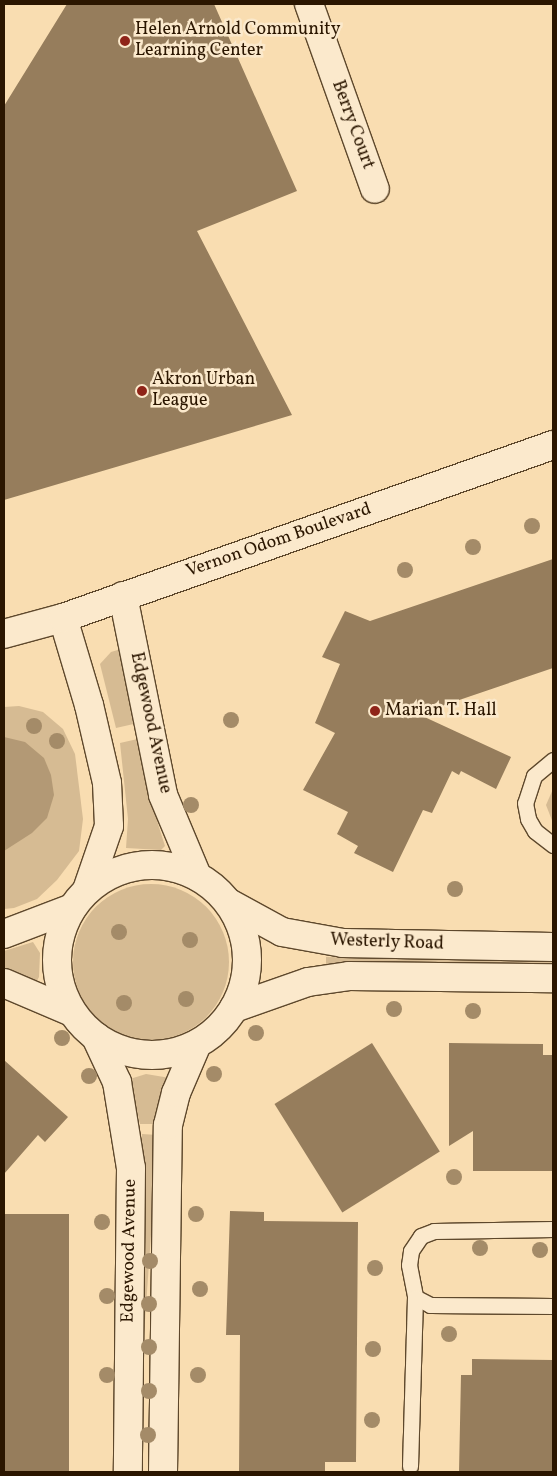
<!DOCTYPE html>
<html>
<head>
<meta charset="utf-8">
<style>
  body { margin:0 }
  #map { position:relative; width:557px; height:1476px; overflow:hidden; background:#f9ddb1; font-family:Vollkorn,serif }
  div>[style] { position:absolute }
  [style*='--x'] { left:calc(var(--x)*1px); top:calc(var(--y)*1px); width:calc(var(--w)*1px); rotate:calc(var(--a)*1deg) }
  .green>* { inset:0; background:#d6bb93; transform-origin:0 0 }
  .round { border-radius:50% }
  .water>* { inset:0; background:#b39975 }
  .building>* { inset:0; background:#967d5c; transform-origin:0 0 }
  .roads { filter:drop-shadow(1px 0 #5e482c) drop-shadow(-1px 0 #5e482c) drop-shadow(0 1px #5e482c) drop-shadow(0 -1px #5e482c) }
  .service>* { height:15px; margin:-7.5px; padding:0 7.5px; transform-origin:7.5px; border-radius:7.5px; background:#fbe9cc }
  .minor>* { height:28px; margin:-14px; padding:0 14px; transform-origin:14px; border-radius:14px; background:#fbe9cc }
  .minor>.ring { margin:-14px; padding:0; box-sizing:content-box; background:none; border:28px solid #fbe9cc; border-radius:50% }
  .secondary>* { height:28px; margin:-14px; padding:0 14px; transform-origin:14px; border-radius:14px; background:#fbe9cc }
  .trees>* { width:16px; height:16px; margin:-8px; border-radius:50%; background:#a48b68 }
  .dots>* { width:14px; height:14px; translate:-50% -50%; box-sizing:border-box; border:2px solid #fbe9cc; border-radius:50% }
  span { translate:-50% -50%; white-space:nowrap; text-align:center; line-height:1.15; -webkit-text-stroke:5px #fbe9cc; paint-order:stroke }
  .poi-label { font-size:18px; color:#2b1600 }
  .left { translate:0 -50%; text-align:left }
  .street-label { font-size:18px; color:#2b1600 }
  .frame { position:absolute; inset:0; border:5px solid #2b1600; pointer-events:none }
</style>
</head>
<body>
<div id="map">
  <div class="green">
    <div style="clip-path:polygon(121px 649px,138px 723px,116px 728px,100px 664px,111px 652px)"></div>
    <div style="clip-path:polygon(19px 706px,43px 712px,63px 729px,75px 754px,83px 819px,79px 851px,57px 880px,37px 899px,14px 908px,4px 909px,4px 707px)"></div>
    <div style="clip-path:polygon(142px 738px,158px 824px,165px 846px,161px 850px,126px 848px,128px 819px,120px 743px)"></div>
    <div style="clip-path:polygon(553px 789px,553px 823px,546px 805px)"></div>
    <div class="round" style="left:73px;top:884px;width:156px;height:156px"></div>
    <div style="clip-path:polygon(33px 942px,40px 953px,39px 977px,35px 984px,4px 975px,4px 951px)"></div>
    <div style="clip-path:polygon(326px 957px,553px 962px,553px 970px,326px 970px)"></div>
    <div style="clip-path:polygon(146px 1074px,170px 1078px,160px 1124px,140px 1124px,130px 1079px)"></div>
    <div style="left:142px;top:1134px;width:16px;height:338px;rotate:4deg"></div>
  </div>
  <div class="water">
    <div style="clip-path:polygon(4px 737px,25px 742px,44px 758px,51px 775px,54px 795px,47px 818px,32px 833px,4px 851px)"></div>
  </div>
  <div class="building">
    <div style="clip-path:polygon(67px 4px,214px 4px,297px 191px,197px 231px,292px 415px,4px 500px,4px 106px)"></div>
    <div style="clip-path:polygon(553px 559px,553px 668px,418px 714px,511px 757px,496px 789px,461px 771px,459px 775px,452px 771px,432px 813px,423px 810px,393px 872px,354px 853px,358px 846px,337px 834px,348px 812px,303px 790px,335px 733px,315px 723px,340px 664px,322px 657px,345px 611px,370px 621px)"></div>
    <div style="left:372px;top:1043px;width:128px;height:115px;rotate:58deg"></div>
    <div style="clip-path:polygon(449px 1043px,543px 1044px,543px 1055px,553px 1055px,553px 1171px,473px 1171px,473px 1131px,449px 1146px)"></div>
    <div style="clip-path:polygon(4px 1060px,68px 1117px,45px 1142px,38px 1135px,4px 1174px)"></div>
    <div style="clip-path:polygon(230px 1211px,264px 1212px,264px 1221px,358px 1222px,356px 1462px,325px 1462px,325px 1472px,239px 1472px,240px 1335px,226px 1335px)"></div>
    <div style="left:4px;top:1214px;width:65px;height:258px"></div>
    <div style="clip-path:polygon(472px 1359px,553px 1360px,553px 1472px,459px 1472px,461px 1375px,472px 1375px)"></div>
  </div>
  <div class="roads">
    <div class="service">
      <div style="--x:553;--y:760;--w:25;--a:140"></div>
      <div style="--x:534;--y:776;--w:28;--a:108"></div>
      <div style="--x:525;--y:803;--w:16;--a:79"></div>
      <div style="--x:528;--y:819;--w:14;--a:60"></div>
      <div style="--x:535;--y:831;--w:23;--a:38"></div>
      <div style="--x:553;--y:1229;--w:119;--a:179"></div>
      <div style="--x:434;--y:1231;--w:14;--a:159"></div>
      <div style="--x:421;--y:1236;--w:18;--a:124"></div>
      <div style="--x:411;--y:1251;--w:14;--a:98"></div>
      <div style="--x:409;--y:1265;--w:33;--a:79"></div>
      <div style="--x:415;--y:1297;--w:17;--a:28"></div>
      <div style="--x:430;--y:1305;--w:123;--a:0.5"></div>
      <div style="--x:410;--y:1466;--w:169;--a:-88.3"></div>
    </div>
    <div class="minor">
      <div style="--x:309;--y:4;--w:196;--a:70.4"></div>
      <div style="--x:123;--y:596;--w:203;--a:78.6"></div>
      <div style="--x:163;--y:795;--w:88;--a:67.2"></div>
      <div style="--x:63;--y:618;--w:91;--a:73.4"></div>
      <div style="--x:89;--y:705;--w:80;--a:77"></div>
      <div style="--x:107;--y:783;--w:43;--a:87.3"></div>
      <div style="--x:109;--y:826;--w:68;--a:109"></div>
      <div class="ring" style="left:57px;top:865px;width:162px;height:162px"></div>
      <div style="--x:229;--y:903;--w:60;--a:28.7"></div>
      <div style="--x:282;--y:932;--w:62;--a:10.2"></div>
      <div style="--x:343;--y:943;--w:210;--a:1.1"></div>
      <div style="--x:4;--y:934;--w:73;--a:-20.9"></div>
      <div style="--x:4;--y:983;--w:74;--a:23.1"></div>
      <div style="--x:234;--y:1008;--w:78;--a:-19.4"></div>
      <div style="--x:308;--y:982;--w:41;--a:-8.3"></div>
      <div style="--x:349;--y:976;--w:204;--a:0.6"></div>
      <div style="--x:96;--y:1037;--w:50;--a:65"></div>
      <div style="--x:117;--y:1082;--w:87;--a:80.8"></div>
      <div style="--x:131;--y:1168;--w:304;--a:90.6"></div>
      <div style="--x:163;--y:1472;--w:347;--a:-89.2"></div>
      <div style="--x:168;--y:1125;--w:33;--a:-76"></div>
      <div style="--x:176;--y:1093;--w:53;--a:-66.8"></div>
    </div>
    <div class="secondary">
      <div style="--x:4;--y:634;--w:61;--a:-15.2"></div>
      <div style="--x:63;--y:618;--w:520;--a:-19.45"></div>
    </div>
  </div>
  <div class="trees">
    <div style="left:532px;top:526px"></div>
    <div style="left:473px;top:547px"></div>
    <div style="left:405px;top:570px"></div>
    <div style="left:231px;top:720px"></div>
    <div style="left:34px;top:726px"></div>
    <div style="left:57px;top:741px"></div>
    <div style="left:191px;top:805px"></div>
    <div style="left:455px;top:889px"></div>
    <div style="left:119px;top:932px"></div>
    <div style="left:190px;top:940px"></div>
    <div style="left:186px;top:999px"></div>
    <div style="left:124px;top:1003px"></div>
    <div style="left:394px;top:1009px"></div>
    <div style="left:473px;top:1011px"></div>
    <div style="left:256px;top:1033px"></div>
    <div style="left:62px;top:1038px"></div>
    <div style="left:214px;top:1074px"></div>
    <div style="left:89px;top:1076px"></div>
    <div style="left:454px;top:1177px"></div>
    <div style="left:196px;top:1214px"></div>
    <div style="left:102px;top:1222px"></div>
    <div style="left:480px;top:1248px"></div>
    <div style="left:540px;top:1250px"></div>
    <div style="left:150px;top:1261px"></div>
    <div style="left:375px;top:1268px"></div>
    <div style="left:200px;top:1289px"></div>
    <div style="left:107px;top:1296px"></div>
    <div style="left:149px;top:1304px"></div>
    <div style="left:449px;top:1334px"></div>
    <div style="left:149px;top:1347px"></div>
    <div style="left:373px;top:1349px"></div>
    <div style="left:107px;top:1375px"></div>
    <div style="left:198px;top:1375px"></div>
    <div style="left:149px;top:1391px"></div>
    <div style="left:372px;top:1420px"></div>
    <div style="left:148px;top:1435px"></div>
  </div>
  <div class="dots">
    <div style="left:125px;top:41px;background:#8f2418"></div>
    <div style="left:142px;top:391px;background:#8f2418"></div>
    <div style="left:375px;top:711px;background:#8f2418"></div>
  </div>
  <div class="poi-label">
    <span class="left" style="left:135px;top:41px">Helen Arnold Community<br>Learning Center</span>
    <span class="left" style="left:152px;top:391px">Akron Urban<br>League</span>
    <span class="left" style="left:385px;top:711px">Marian T. Hall</span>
  </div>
  <div class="street-label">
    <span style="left:352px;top:125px;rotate:70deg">Berry Court</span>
    <span style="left:279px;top:541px;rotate:-19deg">Vernon Odom Boulevard</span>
    <span style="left:150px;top:723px;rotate:78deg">Edgewood Avenue</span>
    <span style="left:387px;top:943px;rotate:2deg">Westerly Road</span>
    <span style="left:130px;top:1251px;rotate:-89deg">Edgewood Avenue</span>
  </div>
  <div class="frame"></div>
</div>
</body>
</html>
